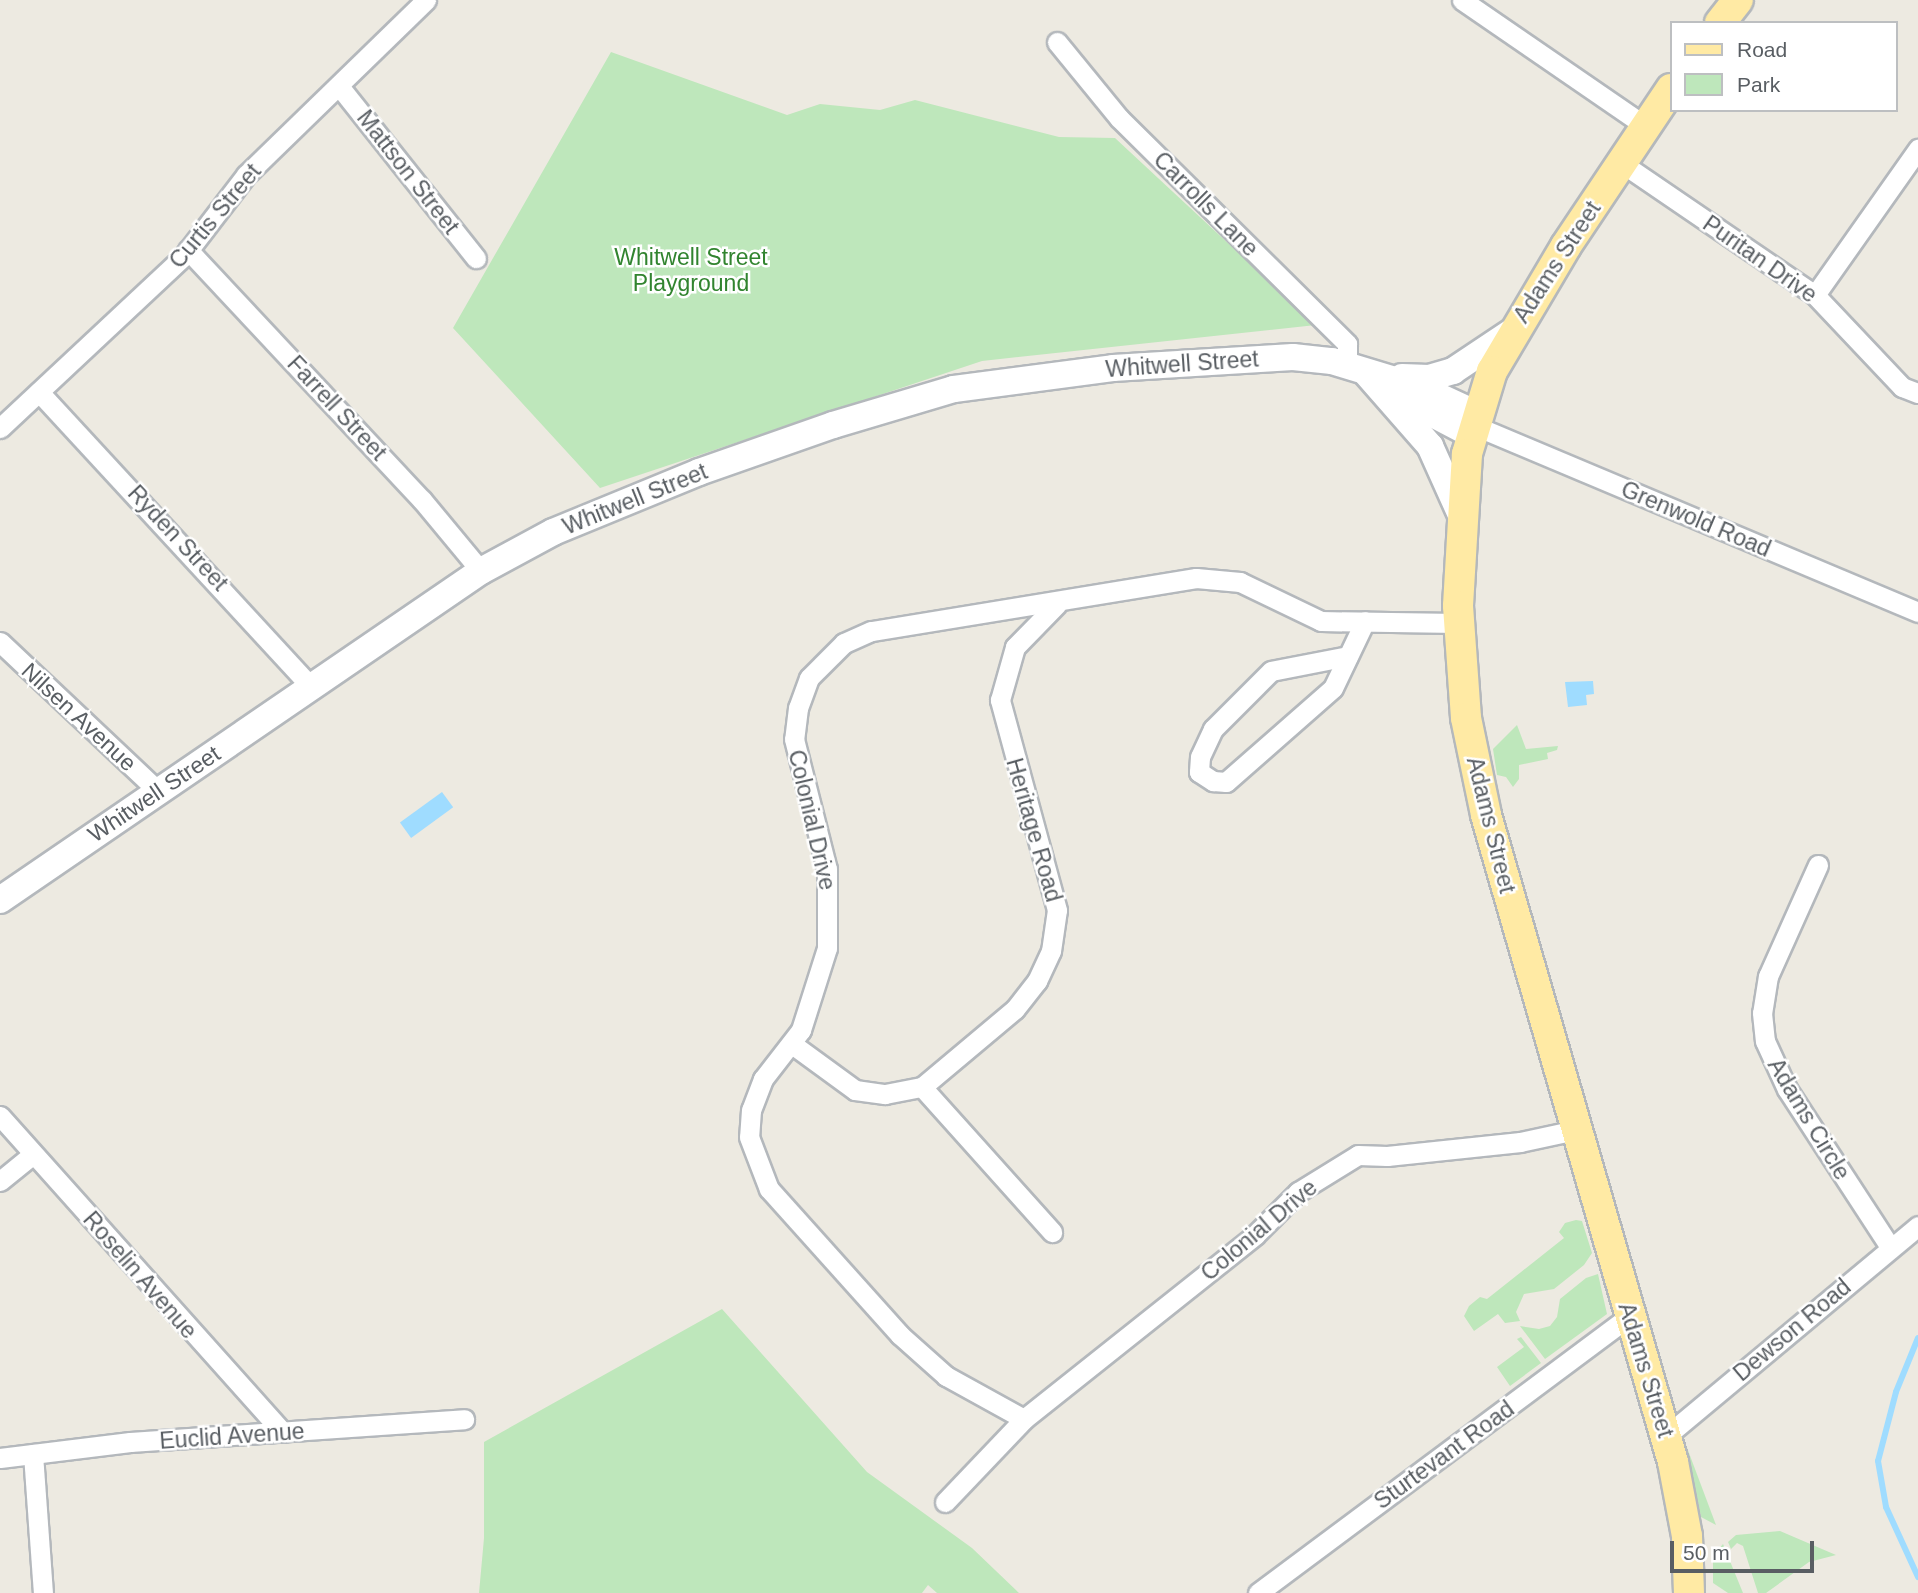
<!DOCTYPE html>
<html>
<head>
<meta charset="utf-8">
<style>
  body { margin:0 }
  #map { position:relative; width:1918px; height:1593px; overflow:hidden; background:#edeae1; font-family:Arial,sans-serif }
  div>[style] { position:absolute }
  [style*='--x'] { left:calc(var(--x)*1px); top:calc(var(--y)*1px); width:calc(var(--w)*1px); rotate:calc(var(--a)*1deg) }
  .green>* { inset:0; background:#bee7bb }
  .water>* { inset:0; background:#9fdcff; transform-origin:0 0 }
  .stream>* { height:6px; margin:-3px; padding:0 3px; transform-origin:3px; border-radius:3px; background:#9fdcff }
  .roads { filter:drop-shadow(2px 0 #b4b8bc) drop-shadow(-2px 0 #b4b8bc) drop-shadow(0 2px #b4b8bc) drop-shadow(0 -2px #b4b8bc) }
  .street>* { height:19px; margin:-9.5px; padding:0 9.5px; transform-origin:9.5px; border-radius:9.5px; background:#fff }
  .secondary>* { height:26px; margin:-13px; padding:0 13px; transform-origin:13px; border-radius:13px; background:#fff }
  .primary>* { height:30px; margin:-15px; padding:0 15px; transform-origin:15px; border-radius:15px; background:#ffeaa4 }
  span { translate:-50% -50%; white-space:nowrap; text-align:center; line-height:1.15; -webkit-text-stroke:5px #fff; paint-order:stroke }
  .street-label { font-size:23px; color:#595e63 }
  .park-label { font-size:23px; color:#31842f }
  .legend { position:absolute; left:1670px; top:21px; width:228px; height:91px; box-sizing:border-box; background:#fff; border:2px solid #bdbfc1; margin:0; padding:9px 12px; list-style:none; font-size:21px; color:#595e63 }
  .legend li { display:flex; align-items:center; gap:14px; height:35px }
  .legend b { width:35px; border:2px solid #bdbfc1 }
  .scale { position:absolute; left:1670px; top:1541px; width:144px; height:32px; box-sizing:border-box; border:4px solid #595e63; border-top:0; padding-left:9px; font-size:21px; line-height:24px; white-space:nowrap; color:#595e63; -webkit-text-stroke:5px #fff; paint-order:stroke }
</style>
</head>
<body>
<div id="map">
  <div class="green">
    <div style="clip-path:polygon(611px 52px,787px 115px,820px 104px,880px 110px,915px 100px,1059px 137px,1115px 138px,1316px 325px,982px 361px,600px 488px,453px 328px)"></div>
    <div style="clip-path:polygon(1517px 725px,1526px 749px,1558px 746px,1557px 750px,1547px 753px,1548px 759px,1519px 765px,1519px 779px,1513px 787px,1506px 777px,1497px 775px,1493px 749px)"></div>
    <div style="clip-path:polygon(1576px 1220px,1582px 1221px,1592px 1253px,1584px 1265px,1554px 1289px,1524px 1294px,1516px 1312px,1520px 1321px,1505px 1323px,1498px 1314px,1474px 1331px,1464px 1316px,1469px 1306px,1480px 1297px,1487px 1299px,1564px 1238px,1559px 1232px,1565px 1223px)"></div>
    <div style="clip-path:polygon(1598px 1274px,1607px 1314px,1545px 1359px,1520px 1326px,1539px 1329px,1550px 1326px,1557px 1317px,1560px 1299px,1586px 1278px)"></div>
    <div style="clip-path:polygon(722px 1309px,867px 1472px,972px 1548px,1019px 1593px,937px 1593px,928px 1585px,922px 1593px,479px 1593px,484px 1538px,484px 1442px)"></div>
    <div style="clip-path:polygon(1521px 1337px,1541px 1363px,1510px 1386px,1497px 1367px,1524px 1347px,1517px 1339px)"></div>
    <div style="clip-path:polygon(1686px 1445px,1716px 1525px,1701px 1517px)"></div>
    <div style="clip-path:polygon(1780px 1531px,1836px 1555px,1809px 1562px,1766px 1593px,1758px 1593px,1743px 1546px,1737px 1543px,1731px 1549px,1728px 1542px,1736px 1535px)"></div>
    <div style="clip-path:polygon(1723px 1544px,1743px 1593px,1728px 1593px,1713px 1583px,1713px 1556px)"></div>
  </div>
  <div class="water">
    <div style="clip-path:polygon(1593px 681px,1594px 694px,1586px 695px,1587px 705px,1568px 707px,1565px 682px)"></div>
    <div style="left:442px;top:792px;width:19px;height:52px;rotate:54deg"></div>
  </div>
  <div class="stream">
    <div style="--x:1918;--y:1338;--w:58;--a:112.2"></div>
    <div style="--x:1896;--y:1392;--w:71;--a:104.6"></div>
    <div style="--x:1878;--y:1461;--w:47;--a:80.1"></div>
    <div style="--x:1886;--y:1507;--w:77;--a:65.4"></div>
  </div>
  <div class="roads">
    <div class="street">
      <div style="--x:1462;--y:0;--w:222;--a:34.5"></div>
      <div style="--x:1057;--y:42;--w:98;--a:50.8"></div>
      <div style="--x:1119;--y:118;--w:321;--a:44.7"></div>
      <div style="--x:1347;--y:344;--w:21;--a:90"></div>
      <div style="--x:339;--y:86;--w:220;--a:51.5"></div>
      <div style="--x:1623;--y:164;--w:232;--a:34.3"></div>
      <div style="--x:1815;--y:295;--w:127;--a:46.6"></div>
      <div style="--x:1902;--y:387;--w:17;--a:21"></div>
      <div style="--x:188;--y:250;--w:342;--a:46.9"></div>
      <div style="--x:422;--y:500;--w:92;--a:50.3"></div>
      <div style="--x:1815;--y:295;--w:179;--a:-54.8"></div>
      <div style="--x:39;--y:392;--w:403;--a:47.3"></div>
      <div style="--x:1473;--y:425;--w:483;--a:22.8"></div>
      <div style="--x:0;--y:428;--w:252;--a:-43.1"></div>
      <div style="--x:184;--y:256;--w:102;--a:-52.6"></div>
      <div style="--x:246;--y:175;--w:251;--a:-44.2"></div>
      <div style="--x:1458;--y:623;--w:137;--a:-179.2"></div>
      <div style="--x:1321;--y:621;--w:90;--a:-154.3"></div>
      <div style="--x:1240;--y:582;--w:44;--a:-174.8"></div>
      <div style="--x:1196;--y:578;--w:329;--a:170.7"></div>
      <div style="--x:871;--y:631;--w:30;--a:156"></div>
      <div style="--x:844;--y:643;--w:49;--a:135"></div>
      <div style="--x:809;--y:678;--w:32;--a:110"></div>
      <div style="--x:798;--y:708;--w:31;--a:97"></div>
      <div style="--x:794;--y:739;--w:134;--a:75.8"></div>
      <div style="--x:827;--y:869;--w:79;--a:90"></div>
      <div style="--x:827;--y:948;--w:86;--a:107.6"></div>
      <div style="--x:801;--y:1030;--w:62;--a:127.8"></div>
      <div style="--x:763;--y:1079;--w:33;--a:111"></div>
      <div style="--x:751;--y:1110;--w:27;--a:94"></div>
      <div style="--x:749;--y:1137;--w:56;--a:69"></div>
      <div style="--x:769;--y:1189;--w:196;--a:48.1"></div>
      <div style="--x:900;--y:1335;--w:62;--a:41.7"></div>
      <div style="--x:946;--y:1376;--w:89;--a:28.9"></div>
      <div style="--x:1024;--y:1419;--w:295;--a:-38.5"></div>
      <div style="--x:1255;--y:1235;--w:61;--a:-45"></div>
      <div style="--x:1298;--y:1192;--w:70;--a:-31.7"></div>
      <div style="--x:1358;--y:1155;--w:29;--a:2"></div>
      <div style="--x:1387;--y:1156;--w:134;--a:-6"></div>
      <div style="--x:1520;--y:1142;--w:57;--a:-12.1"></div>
      <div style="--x:0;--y:642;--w:217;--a:43.3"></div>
      <div style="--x:1348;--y:656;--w:78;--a:169"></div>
      <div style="--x:1271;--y:671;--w:82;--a:135"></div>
      <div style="--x:1213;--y:729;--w:31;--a:115"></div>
      <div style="--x:1200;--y:757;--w:15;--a:94"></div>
      <div style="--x:1199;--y:772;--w:17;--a:33"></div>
      <div style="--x:1213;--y:781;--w:13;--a:4"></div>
      <div style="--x:1226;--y:782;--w:142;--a:-41.3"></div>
      <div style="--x:1333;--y:688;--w:74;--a:-64.5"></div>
      <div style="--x:1818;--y:865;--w:122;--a:114.2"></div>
      <div style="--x:1768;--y:976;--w:37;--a:99"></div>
      <div style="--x:1762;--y:1013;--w:28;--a:84"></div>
      <div style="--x:1765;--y:1041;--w:53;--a:65.4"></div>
      <div style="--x:1787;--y:1089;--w:189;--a:56.9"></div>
      <div style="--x:792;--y:1044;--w:78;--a:36.1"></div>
      <div style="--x:855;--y:1090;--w:30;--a:8"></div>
      <div style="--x:885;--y:1094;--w:38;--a:-11"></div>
      <div style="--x:922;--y:1087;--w:121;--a:-40"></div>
      <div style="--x:1015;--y:1009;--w:36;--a:-52"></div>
      <div style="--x:1037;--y:981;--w:33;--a:-65"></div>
      <div style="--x:1051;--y:951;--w:41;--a:-81.7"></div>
      <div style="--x:1057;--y:910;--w:218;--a:-105.2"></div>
      <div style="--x:1000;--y:700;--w:55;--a:-74.2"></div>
      <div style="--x:1015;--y:647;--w:60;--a:-45.7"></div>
      <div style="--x:922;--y:1087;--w:195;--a:48.1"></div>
      <div style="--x:0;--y:1116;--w:424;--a:48.2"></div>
      <div style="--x:0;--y:1181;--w:41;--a:-39.1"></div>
      <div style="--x:1666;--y:1436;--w:328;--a:-39.8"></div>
      <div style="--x:33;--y:1454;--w:139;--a:85.9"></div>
      <div style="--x:0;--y:1458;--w:131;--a:-7"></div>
      <div style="--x:130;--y:1442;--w:335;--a:-3.9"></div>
      <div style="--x:945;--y:1502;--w:115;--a:-46.4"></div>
      <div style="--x:1258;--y:1593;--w:463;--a:-36.7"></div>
    </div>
    <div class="secondary">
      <div style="--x:1367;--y:374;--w:96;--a:48.8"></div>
      <div style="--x:1430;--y:446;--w:76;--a:65.8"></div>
      <div style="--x:1402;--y:377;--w:27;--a:2"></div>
      <div style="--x:1429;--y:378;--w:25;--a:-16"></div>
      <div style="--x:1453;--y:371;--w:72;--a:-33.7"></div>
      <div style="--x:1402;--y:398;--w:78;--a:27.6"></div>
      <div style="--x:0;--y:900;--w:583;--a:-34.37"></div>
      <div style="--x:481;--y:571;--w:82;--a:-28.4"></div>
      <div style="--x:553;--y:532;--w:158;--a:-22.3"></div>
      <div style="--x:699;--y:472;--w:142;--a:-19.3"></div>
      <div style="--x:833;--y:425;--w:126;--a:-16.6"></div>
      <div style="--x:954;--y:389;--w:160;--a:-7.5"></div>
      <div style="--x:1113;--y:368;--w:180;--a:-3.5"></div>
      <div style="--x:1293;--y:357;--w:39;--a:6"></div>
      <div style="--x:1332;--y:361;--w:93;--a:16.9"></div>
      <div style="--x:1421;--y:388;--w:62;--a:24.9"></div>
    </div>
    <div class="primary">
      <div style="--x:1720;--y:23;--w:29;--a:-52"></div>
      <div style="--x:1671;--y:89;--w:189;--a:123.8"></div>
      <div style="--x:1566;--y:246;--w:145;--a:120.6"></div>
      <div style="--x:1492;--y:371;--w:87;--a:106.8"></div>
      <div style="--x:1467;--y:454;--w:152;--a:93.4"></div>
      <div style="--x:1458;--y:606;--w:112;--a:85.9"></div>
      <div style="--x:1466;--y:718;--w:99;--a:78.3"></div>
      <div style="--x:1486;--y:815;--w:673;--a:73.88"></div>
      <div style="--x:1673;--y:1462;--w:75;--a:79.3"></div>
      <div style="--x:1687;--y:1536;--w:57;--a:88"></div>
    </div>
  </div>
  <div class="street-label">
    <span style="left:408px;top:172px;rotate:52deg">Mattson Street</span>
    <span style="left:1206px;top:204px;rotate:45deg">Carrolls Lane</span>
    <span style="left:215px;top:216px;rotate:-50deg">Curtis Street</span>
    <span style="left:1760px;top:259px;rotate:35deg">Puritan Drive</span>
    <span style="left:1557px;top:262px;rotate:-57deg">Adams Street</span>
    <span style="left:1182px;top:364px;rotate:-4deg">Whitwell Street</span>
    <span style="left:337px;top:408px;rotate:47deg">Farrell Street</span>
    <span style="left:635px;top:499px;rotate:-22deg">Whitwell Street</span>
    <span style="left:1696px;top:519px;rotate:23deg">Grenwold Road</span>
    <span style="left:178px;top:538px;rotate:47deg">Ryden Street</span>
    <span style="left:79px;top:717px;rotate:43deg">Nilsen Avenue</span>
    <span style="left:154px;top:794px;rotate:-34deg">Whitwell Street</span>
    <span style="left:812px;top:820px;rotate:77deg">Colonial Drive</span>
    <span style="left:1491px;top:825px;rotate:76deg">Adams Street</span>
    <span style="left:1034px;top:830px;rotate:74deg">Heritage Road</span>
    <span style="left:1809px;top:1119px;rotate:59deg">Adams Circle</span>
    <span style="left:1259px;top:1230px;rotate:-40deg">Colonial Drive</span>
    <span style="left:140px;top:1275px;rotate:49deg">Roselin Avenue</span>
    <span style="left:1792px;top:1330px;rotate:-40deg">Dewson Road</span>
    <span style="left:1646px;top:1370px;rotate:73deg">Adams Street</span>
    <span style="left:232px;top:1436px;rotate:-4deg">Euclid Avenue</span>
    <span style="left:1444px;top:1455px;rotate:-36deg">Sturtevant Road</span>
  </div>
  <div class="park-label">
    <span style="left:691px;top:270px">Whitwell Street<br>Playground</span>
  </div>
  <ul class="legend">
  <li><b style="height:9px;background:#ffeaa4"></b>Road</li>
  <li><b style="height:19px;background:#bee7bb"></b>Park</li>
  </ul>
  <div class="scale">50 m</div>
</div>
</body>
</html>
